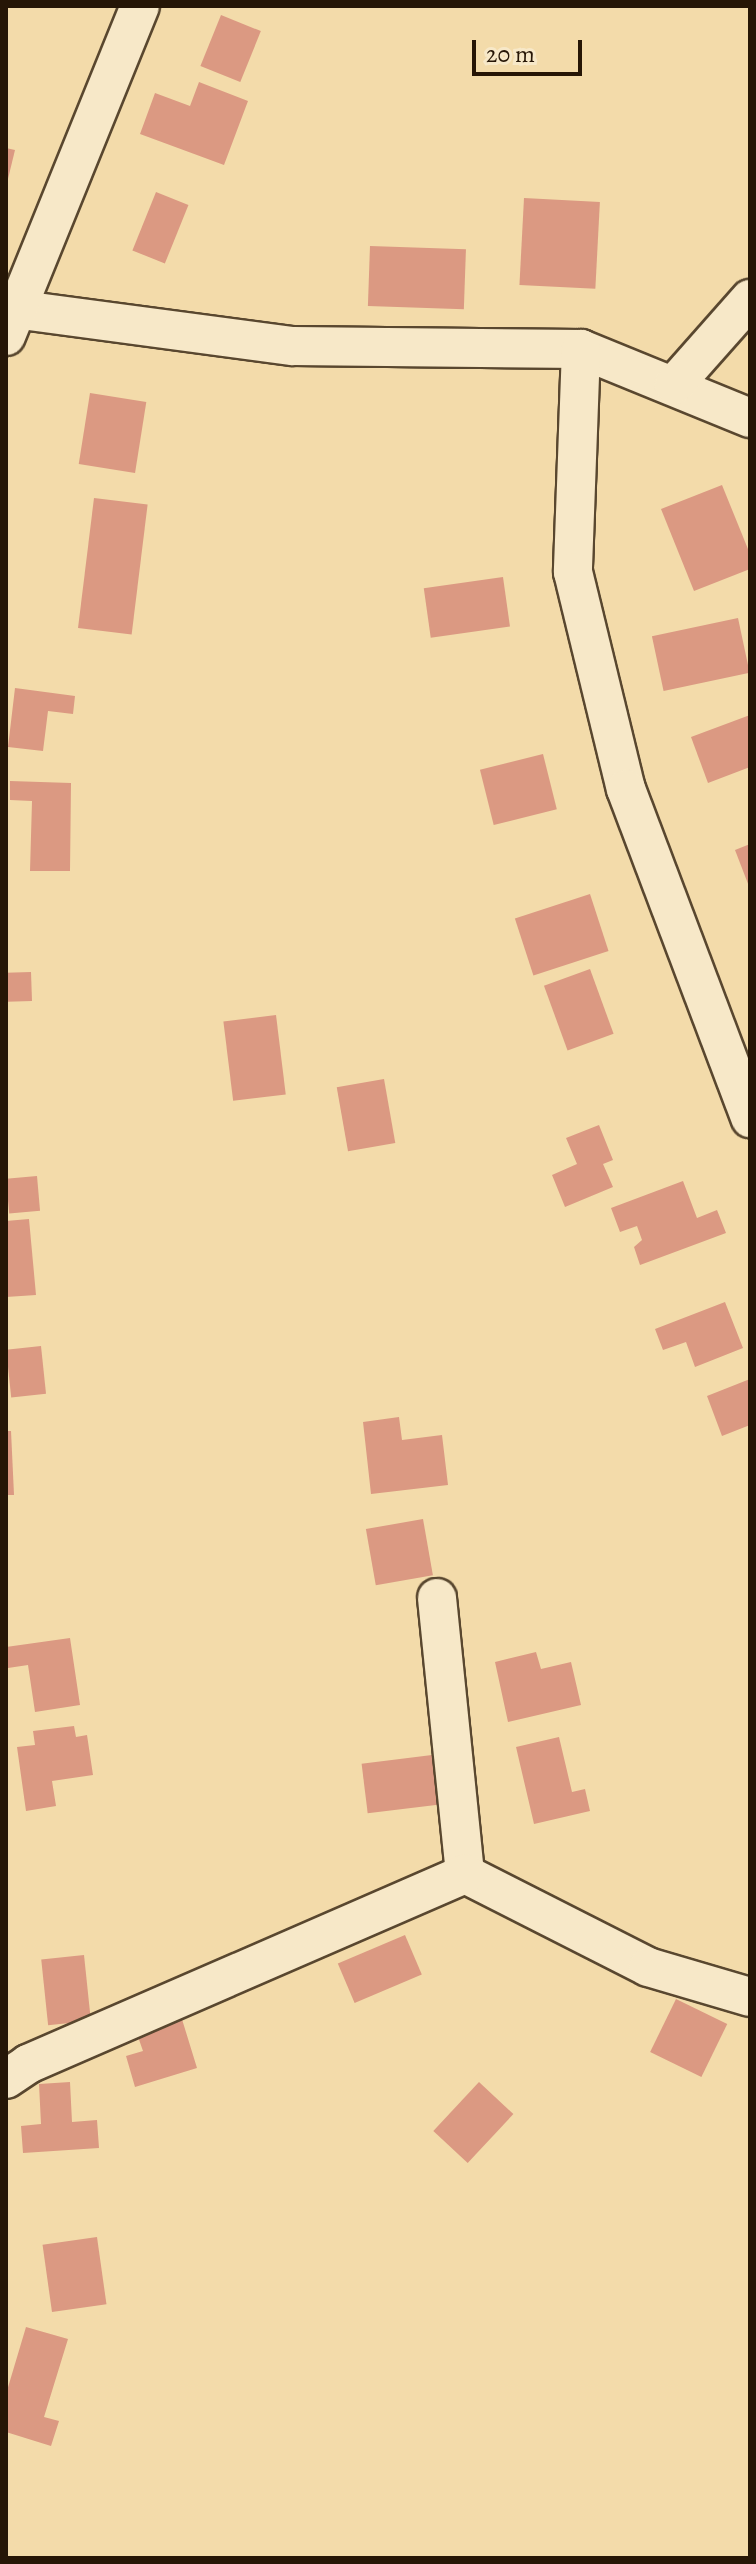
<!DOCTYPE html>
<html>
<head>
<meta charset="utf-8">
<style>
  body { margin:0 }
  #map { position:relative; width:756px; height:2564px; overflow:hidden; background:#f3dbaa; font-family:Alegreya,serif }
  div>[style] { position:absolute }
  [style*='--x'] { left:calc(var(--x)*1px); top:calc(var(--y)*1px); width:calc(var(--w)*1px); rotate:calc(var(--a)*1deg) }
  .building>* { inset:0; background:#db9982; transform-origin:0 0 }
  .roads { filter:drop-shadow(2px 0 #59472f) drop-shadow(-2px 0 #59472f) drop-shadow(0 2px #59472f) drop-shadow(0 -2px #59472f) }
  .minor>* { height:38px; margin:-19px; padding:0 19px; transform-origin:19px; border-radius:19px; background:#f7e8c8 }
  span { translate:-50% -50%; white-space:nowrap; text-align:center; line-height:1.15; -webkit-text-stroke:7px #f7e8c8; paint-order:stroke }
  .frame { position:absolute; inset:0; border:8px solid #261606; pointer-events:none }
  .scale { position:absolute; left:472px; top:40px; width:110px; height:36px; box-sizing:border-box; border:4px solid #261606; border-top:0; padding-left:10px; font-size:24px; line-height:28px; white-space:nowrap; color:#261606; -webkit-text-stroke:6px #f7e8c8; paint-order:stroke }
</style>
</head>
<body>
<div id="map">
  <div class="building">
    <div style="left:221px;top:15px;width:43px;height:55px;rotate:22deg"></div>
    <div style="clip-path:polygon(199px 82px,248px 101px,224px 165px,140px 134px,155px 93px,190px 106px)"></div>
    <div style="clip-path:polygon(6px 148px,15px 150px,7px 183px,6px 183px)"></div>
    <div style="left:156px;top:192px;width:35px;height:63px;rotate:22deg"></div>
    <div style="left:524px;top:198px;width:76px;height:87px;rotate:3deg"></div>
    <div style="left:370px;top:246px;width:96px;height:60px;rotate:2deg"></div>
    <div style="left:90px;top:393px;width:57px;height:72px;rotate:9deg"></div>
    <div style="clip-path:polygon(722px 485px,750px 554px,750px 569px,694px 591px,661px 509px)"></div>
    <div style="left:94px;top:498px;width:54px;height:131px;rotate:7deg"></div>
    <div style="left:503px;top:577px;width:50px;height:80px;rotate:82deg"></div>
    <div style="left:738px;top:618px;width:56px;height:88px;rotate:78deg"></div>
    <div style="clip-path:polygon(15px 688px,75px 696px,73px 714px,48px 711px,43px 751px,8px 747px)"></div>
    <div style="clip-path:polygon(750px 715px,750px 767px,708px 783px,691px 737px)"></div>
    <div style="left:543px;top:754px;width:57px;height:65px;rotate:76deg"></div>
    <div style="clip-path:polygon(10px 781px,71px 783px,70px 871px,30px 871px,32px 801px,10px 800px)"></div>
    <div style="clip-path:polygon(750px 844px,750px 889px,735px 850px)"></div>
    <div style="left:590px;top:894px;width:60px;height:79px;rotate:72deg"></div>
    <div style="left:590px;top:969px;width:69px;height:49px;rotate:70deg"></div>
    <div style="left:31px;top:972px;width:29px;height:25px;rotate:88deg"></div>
    <div style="left:276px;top:1015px;width:80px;height:53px;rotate:83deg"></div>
    <div style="left:384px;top:1079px;width:65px;height:48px;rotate:80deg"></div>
    <div style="clip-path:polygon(599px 1125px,613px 1160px,603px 1164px,613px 1187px,565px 1207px,552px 1175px,577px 1164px,566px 1138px)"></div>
    <div style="left:37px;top:1176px;width:35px;height:31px;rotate:85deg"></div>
    <div style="clip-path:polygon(683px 1181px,697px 1218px,717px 1210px,726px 1233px,640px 1265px,634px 1247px,642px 1240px,637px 1226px,620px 1232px,611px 1208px)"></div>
    <div style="clip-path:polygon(29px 1219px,36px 1295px,6px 1297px,6px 1221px)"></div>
    <div style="clip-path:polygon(725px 1302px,743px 1348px,695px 1367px,686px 1342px,663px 1350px,655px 1329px)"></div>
    <div style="left:41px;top:1346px;width:48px;height:35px;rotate:84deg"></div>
    <div style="clip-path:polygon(750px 1379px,750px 1425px,722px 1436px,707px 1396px)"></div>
    <div style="clip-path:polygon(399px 1417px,402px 1440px,442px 1435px,448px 1485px,371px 1494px,363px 1422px)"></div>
    <div style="clip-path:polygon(6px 1431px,11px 1431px,14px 1495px,6px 1495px)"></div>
    <div style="left:423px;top:1519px;width:57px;height:58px;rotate:80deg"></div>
    <div style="clip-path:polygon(70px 1638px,80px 1705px,35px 1712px,28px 1665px,8px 1668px,6px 1647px)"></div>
    <div style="clip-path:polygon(536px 1652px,541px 1669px,571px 1662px,581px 1705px,508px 1722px,495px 1662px)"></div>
    <div style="clip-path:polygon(74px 1726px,76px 1737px,87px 1735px,93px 1775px,52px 1781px,56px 1806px,26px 1811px,17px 1747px,35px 1745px,33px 1731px)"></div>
    <div style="clip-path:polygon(559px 1737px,572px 1792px,585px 1789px,590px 1811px,534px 1824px,516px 1747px)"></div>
    <div style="left:440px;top:1754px;width:50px;height:79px;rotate:83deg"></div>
    <div style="left:405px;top:1935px;width:43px;height:73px;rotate:67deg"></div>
    <div style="left:84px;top:1955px;width:66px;height:43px;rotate:84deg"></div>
    <div style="left:676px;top:1999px;width:57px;height:59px;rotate:26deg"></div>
    <div style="clip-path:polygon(181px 2016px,197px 2068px,135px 2087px,126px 2056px,143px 2051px,136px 2031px)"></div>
    <div style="clip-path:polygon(70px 2082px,72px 2122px,97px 2120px,99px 2148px,23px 2153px,21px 2126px,41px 2124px,39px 2084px)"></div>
    <div style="left:479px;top:2082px;width:47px;height:67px;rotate:43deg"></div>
    <div style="left:97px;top:2237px;width:68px;height:55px;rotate:82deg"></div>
    <div style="clip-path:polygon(26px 2327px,68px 2339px,44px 2417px,59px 2421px,51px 2446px,6px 2432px,6px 2394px)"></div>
  </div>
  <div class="roads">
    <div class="minor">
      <div style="--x:14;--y:309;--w:281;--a:7.6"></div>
      <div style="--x:293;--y:346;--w:288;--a:0.6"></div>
      <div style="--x:581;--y:349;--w:183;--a:22.2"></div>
      <div style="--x:6;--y:336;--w:356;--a:-67.9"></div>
      <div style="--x:581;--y:349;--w:223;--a:92.1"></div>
      <div style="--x:573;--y:572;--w:223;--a:76.3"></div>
      <div style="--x:626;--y:789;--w:352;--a:69.3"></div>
      <div style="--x:674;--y:385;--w:115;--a:-48.5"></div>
      <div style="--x:437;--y:1598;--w:277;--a:84.2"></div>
      <div style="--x:465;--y:1874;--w:205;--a:26.9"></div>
      <div style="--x:648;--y:1967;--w:106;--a:16.4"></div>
      <div style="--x:6;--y:2079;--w:27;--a:-34"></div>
      <div style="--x:28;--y:2064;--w:477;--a:-23.5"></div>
    </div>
  </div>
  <div class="frame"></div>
  <div class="scale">20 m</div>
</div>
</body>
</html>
